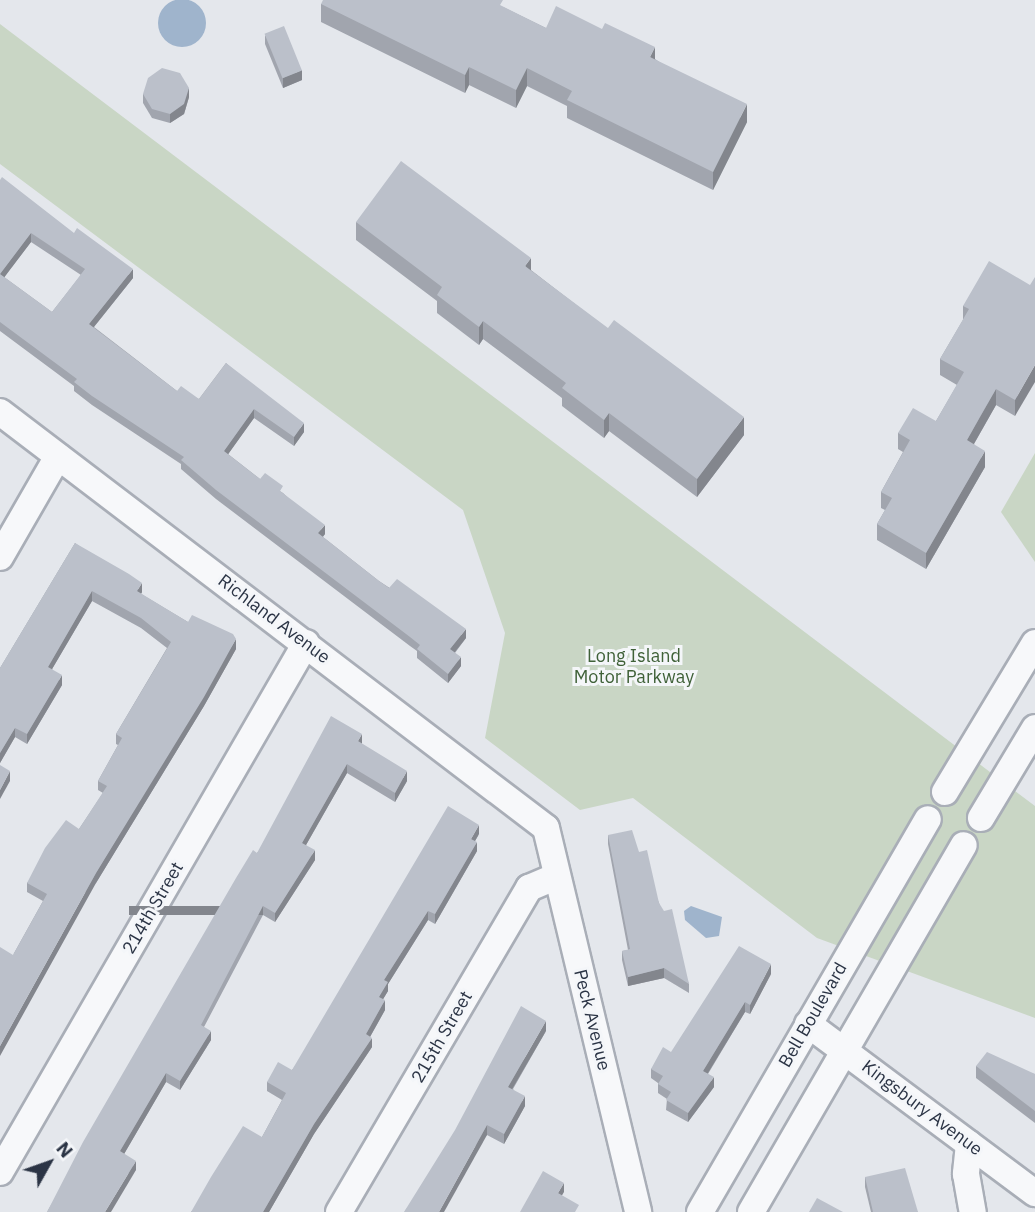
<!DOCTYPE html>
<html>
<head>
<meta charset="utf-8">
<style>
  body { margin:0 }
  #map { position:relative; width:1035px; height:1212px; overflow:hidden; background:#e4e7ec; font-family:"IBM Plex Sans",sans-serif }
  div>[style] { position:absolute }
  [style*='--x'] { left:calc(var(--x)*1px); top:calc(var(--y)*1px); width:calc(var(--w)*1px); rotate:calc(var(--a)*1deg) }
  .green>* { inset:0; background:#c9d6c5 }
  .water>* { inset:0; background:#9fb4cc }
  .round { border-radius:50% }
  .roads { filter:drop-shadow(2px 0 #a9aeb7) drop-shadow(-2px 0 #a9aeb7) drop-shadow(0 2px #a9aeb7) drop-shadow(0 -2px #a9aeb7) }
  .minor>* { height:26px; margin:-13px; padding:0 13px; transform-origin:13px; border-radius:13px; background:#f7f8fa }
  .wall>* { inset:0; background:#a1a5ae }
  .shaded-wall>* { inset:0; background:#83868d; transform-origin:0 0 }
  .building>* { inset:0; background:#bbc0ca; transform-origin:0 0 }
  span { translate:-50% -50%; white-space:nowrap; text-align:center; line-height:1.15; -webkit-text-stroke:6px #f4f6f9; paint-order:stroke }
  .street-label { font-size:18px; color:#2b3445 }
  .park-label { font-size:18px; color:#3f6138 }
  .north { position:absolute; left:14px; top:1128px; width:70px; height:70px; -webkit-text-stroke:5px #f4f6f9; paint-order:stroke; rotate:50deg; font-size:19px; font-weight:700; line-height:28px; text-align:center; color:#2b3445 }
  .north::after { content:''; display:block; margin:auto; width:24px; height:32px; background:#2b3445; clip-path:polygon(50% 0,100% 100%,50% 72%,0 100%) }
</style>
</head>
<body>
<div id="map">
  <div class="green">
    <div style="clip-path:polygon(0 24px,1035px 806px,1035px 1018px,817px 938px,633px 798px,580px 810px,485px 738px,505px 633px,463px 510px,0 164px)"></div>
    <div style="clip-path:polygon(1035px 453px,1035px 562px,1001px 512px)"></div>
  </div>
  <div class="water">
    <div class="round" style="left:158px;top:-1px;width:48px;height:48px"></div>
    <div style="clip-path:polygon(691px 906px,722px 917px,719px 936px,706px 938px,685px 920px,684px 911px)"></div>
  </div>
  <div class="roads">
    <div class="minor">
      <div style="--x:0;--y:412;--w:686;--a:37.3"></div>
      <div style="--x:546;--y:828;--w:395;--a:76.5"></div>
      <div style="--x:0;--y:557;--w:116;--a:-60.1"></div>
      <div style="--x:945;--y:792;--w:174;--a:-58.9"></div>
      <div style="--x:981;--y:818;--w:105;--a:-59"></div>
      <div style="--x:808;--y:1024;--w:283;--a:36.7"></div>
      <div style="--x:969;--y:1144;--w:30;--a:96"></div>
      <div style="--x:966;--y:1174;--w:39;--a:80"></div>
      <div style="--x:0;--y:1172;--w:611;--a:-59.95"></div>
      <div style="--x:339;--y:1212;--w:376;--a:-59.6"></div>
      <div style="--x:529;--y:888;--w:30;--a:-23"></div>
      <div style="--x:700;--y:1212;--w:454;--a:-59.9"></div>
      <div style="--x:751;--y:1212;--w:424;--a:-59.9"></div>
    </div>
  </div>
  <div class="wall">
    <div style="clip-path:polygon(321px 4px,503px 7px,546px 28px,655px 59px,747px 122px,713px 190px,567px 118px,567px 106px,527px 86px,516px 108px,469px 85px,465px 93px,321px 22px)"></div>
    <div style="clip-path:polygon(265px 35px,302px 80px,283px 88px,265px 44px)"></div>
    <div style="clip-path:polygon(143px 94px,189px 97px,184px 114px,170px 123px,152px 118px,143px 103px)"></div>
    <div style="clip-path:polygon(evenodd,0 180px,133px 278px,94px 327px,177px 391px,199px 399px,226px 363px,304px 432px,294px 446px,254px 418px,228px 454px,260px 479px,283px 493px,325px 534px,323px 537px,379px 581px,466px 638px,455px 653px,461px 666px,448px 683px,417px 658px,417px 651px,410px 646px,216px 499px,181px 469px,181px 464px,92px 405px,74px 391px,74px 386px,0 331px,0 180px,31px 242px,81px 275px,52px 312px,4px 277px,31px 242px)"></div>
    <div style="clip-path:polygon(356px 222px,531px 270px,744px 435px,697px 497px,609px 431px,604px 438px,562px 406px,562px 398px,483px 339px,479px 345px,437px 313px,437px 301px,356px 240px)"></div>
    <div style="clip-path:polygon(1030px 285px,1015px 416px,996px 405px,974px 444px,985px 467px,926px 569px,877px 540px,877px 524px,885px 510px,881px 508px,881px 492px,903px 452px,898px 449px,898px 433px,936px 421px,957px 385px,940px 375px,940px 359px,963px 320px,963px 306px)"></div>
    <div style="clip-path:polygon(75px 543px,142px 592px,141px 594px,188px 622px,236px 649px,204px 706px,96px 883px,13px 955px,43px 901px,27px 892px,27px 883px,79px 829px,103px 793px,98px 790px,98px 781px,118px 745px,116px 744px,116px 734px,167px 648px,141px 628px,92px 601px,52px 669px,62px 685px,27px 744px,15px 737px,0 763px,0 668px)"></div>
    <div style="clip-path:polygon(362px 744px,407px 781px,395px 802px,347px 773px,306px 845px,315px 860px,275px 922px,263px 915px,204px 1027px,211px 1040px,180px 1090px,166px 1082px,124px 1154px,136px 1170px,47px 1212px,257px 853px)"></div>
    <div style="clip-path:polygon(479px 834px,475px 841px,477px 851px,435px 924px,428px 920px,388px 984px,388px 991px,383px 999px,385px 1010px,370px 1037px,372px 1047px,314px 1134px,269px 1212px,191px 1212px,262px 1137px,282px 1100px,267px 1091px,267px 1082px,292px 1070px)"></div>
    <div style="clip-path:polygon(608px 835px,639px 852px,659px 903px,689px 984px,689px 993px,664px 978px,628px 986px,622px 960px,622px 951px,628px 950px,608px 844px)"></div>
    <div style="clip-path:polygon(771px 974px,750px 1014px,745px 1012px,708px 1074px,714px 1087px,688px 1122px,666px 1110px,667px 1099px,658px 1093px,658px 1083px,651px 1078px,651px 1069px)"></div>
    <div style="clip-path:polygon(546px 1031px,513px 1089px,525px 1106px,504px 1144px,487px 1135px,404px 1212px)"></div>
    <div style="clip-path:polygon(976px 1066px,1035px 1074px,1035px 1123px,976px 1078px)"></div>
    <div style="clip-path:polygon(865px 1177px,918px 1212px,871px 1212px,865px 1187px)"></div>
  </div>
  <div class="shaded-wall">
    <div style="clip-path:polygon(655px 47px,655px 65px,650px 57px)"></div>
    <div style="clip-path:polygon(469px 67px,469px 85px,465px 93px,465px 75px)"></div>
    <div style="clip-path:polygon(527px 68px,527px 86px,516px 108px,516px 90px)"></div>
    <div style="clip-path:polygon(302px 70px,302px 80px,283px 88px,283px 78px)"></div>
    <div style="clip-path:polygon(189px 88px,189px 97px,184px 114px,170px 123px,170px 114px)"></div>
    <div style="clip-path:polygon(747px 104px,747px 122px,713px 190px,713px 172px)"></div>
    <div style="clip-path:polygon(31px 233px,31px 242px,0 283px,0 274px)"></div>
    <div style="clip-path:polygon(531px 258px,531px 276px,525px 266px)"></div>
    <div style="clip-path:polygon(133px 269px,133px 278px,89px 333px,89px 324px)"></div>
    <div style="clip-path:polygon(483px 321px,483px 339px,479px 345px,479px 327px)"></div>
    <div style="clip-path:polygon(1035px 365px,1035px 382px,1015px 416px,1015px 400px)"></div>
    <div style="clip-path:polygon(996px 389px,996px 405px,967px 456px,967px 440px)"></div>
    <div style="clip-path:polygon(254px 409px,254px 418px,224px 460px,224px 451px)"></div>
    <div style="clip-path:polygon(609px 413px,609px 431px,604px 438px,604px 420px)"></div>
    <div style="clip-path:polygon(744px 417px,744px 435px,697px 497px,697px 479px)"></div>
    <div style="clip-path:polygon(304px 423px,304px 432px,294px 446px,294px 437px)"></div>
    <div style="clip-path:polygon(985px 451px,985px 467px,926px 569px,926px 553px)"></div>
    <div style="clip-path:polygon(325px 525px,325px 534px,318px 542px,318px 533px)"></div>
    <div style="clip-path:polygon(142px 583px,142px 592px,137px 601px,137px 591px)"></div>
    <div style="clip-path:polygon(92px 591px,92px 601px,48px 676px,48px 667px)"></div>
    <div style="clip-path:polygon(466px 629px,466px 638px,450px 658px,450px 649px)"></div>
    <div style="clip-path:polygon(236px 639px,236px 649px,204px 706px,96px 883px,0 1056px,0 1046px,96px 873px)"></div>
    <div style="clip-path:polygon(461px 657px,461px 666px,448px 683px,448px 674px)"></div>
    <div style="clip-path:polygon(62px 675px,62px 685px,27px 744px,27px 734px)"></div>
    <div style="clip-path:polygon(15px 728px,15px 737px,0 763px,0 753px)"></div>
    <div style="clip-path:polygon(362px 734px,362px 743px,358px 751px,358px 741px)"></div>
    <div style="clip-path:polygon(347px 764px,347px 773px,302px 852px,302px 843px)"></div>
    <div style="clip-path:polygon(10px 771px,10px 781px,0 799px,0 790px)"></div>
    <div style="clip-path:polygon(407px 771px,407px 781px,395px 802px,395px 793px)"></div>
    <div style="clip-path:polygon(479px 825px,479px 834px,471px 848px,471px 839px)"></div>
    <div style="clip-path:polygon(477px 842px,477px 851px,435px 924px,435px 914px)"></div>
    <div style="clip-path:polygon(315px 850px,315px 860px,275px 922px,275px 913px)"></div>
    <div style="left:263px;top:906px;width:9px;height:134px;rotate:90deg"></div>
    <div style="clip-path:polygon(428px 911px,428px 920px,388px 984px,388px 991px,379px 1006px,379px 997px,384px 980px)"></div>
    <div style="clip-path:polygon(771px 964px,771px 974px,750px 1014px,750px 1005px)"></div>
    <div style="clip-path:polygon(664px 968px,664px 978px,628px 986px,628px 977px)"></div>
    <div style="clip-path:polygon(385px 1000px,385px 1010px,366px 1044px,366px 1034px)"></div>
    <div style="clip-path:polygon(745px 1002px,745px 1012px,703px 1081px,703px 1071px)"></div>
    <div style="clip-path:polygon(546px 1021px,546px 1031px,508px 1096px,508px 1087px)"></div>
    <div style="clip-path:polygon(211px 1031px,211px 1040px,180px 1090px,180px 1081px)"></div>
    <div style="clip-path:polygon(372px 1038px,372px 1047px,314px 1134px,269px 1212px,263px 1212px,314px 1124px)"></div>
    <div style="clip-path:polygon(166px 1073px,166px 1082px,120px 1161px,120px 1151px)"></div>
    <div style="clip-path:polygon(714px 1077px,714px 1087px,688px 1122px,688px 1113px)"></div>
    <div style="clip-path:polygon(525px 1096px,525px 1106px,504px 1144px,504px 1134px)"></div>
    <div style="clip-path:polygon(487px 1125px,487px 1135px,444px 1212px,439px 1212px)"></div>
    <div style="clip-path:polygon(136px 1161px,136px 1170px,111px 1212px,105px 1212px)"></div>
    <div style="clip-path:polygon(564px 1183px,564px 1192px,558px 1202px,558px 1193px)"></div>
  </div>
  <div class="building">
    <div style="clip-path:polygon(323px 0,503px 0,500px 5px,546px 28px,556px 6px,602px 29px,605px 23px,655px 47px,650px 57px,747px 104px,713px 172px,567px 100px,572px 91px,527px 68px,516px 90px,469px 67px,465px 75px,321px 4px)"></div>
    <div style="left:284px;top:26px;width:48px;height:21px;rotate:68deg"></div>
    <div style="clip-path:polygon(162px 68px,180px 73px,189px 88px,184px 104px,170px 114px,152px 109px,143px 94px,148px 78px)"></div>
    <div style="clip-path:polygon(401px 161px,531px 258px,525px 266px,608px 328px,614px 320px,744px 417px,697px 479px,609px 413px,604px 420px,562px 388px,566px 383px,483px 321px,479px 327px,437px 295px,442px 287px,356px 222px)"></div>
    <div style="clip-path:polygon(2px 177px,74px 233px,77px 228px,133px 269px,89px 324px,177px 391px,181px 386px,199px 399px,226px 363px,304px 423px,294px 437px,254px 409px,224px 451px,260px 479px,265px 473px,283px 486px,280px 491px,325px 525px,318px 533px,379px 581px,389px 588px,397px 579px,466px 629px,450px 649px,461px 657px,448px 674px,417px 649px,420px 645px,410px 637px,216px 490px,181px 460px,184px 457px,92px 396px,74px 382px,77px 379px,0 322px,0 274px,52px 312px,85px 269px,31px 233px,0 274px,0 180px)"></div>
    <div style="clip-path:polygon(989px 261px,1030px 285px,1035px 277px,1035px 365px,1015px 400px,996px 389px,981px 415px,967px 440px,985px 451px,926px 553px,877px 524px,892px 498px,881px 492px,910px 440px,898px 433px,913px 408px,936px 421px,964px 372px,940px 359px,969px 309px,963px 306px)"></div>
    <div style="clip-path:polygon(75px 543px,129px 574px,142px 583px,137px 591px,188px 622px,192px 615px,233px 634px,236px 639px,204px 697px,96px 873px,0 1046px,0 947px,13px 955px,47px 894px,27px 883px,45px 848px,66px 820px,79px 829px,107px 786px,98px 781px,122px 738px,116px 734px,171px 642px,141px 618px,92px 591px,48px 667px,62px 675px,27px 734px,15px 728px,0 753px,0 668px)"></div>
    <div style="clip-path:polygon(331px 716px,362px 734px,358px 741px,407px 771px,395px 793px,347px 764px,302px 843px,315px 850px,275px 913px,263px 906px,201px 1025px,211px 1031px,180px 1081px,166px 1073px,120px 1151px,136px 1161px,105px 1212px,47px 1212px,83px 1142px,236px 878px,253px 850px,257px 853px)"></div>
    <div style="clip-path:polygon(0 765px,10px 771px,0 790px)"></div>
    <div style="clip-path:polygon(448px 806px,479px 825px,471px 839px,477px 842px,435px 914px,428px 911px,384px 980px,388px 982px,379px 997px,385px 1000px,366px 1034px,372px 1038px,314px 1124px,263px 1212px,191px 1212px,211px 1177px,243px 1126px,262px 1137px,286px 1093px,267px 1082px,278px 1062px,292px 1070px)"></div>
    <div style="clip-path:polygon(632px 830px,639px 852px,647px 850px,659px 903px,664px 911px,672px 909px,689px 984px,664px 968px,628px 977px,622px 951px,630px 949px,608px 835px)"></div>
    <div style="clip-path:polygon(739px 946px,771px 964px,750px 1005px,745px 1002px,703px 1071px,714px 1077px,688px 1113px,666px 1100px,671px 1092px,658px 1084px,663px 1076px,651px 1069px,663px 1047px,671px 1052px)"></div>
    <div style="clip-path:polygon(521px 1006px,546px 1021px,508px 1087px,525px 1096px,504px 1134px,487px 1125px,439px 1212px,404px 1212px,455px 1130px)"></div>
    <div style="clip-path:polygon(987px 1052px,1035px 1074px,1035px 1111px,976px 1066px)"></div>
    <div style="clip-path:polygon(905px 1168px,918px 1212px,873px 1212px,865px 1177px)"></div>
    <div style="clip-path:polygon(543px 1171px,564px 1183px,558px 1193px,579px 1205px,575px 1212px,520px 1212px)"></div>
    <div style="clip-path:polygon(817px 1198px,843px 1212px,809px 1212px)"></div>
  </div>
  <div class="street-label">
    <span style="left:274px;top:619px;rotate:37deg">Richland Avenue</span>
    <span style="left:153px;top:908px;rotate:-60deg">214th Street</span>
    <span style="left:813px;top:1015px;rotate:-60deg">Bell Boulevard</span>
    <span style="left:592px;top:1020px;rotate:76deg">Peck Avenue</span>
    <span style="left:442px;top:1037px;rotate:-60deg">215th Street</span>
    <span style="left:922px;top:1108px;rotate:37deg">Kingsbury Avenue</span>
  </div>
  <div class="park-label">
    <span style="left:634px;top:667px">Long Island<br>Motor Parkway</span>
  </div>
  <div class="north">N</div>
</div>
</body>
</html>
